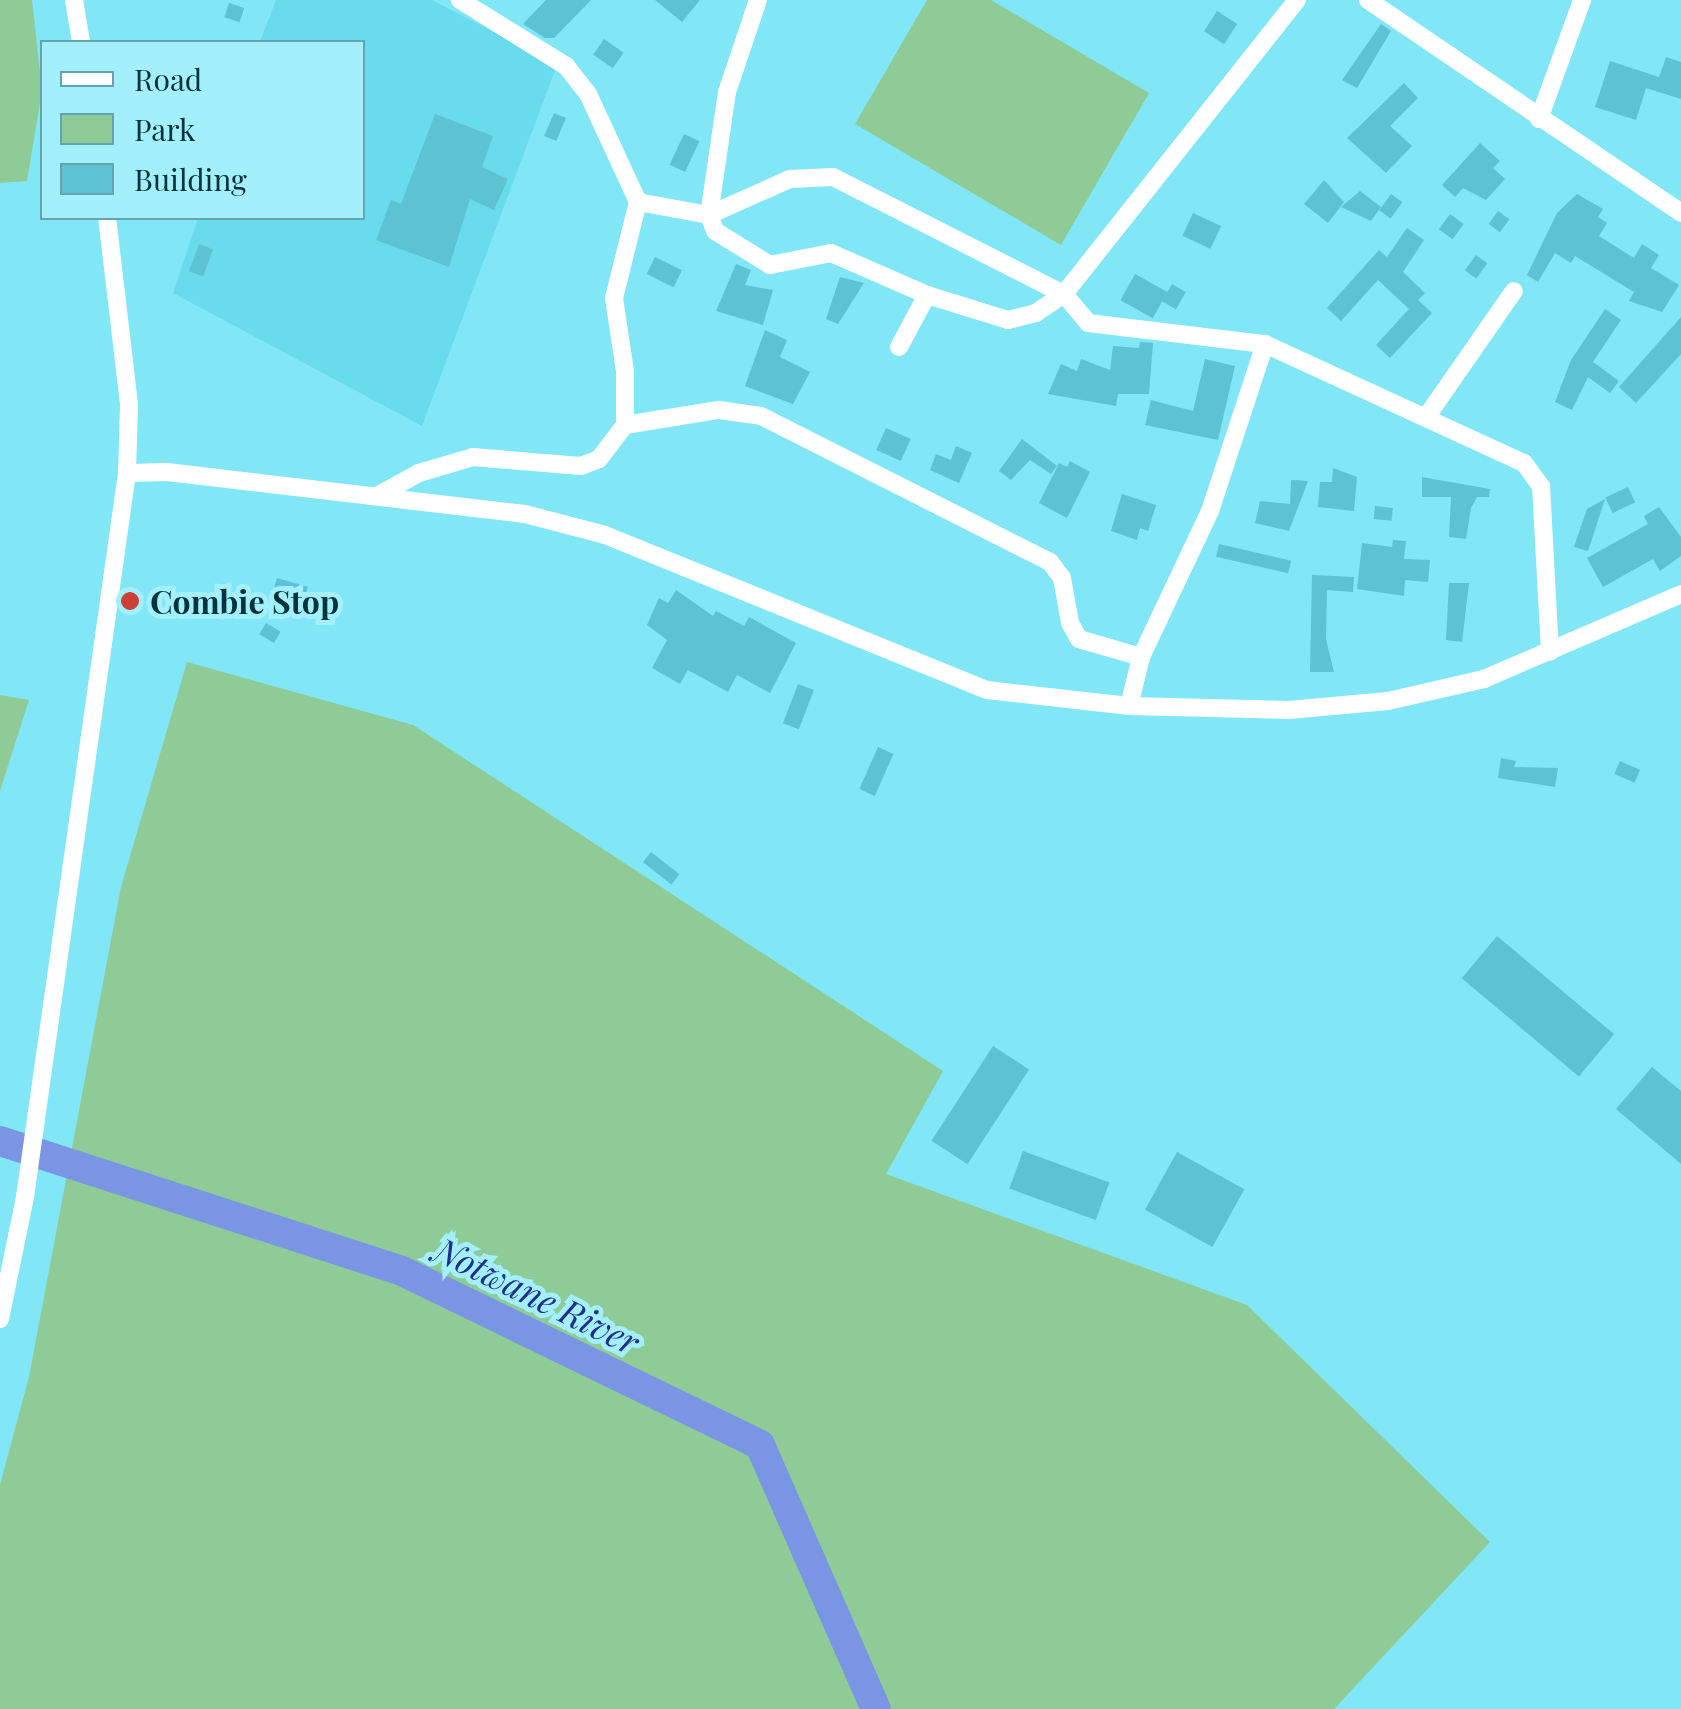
<!DOCTYPE html>
<html>
<head>
<meta charset="utf-8">
<style>
  body { margin:0 }
  #map { position:relative; width:1681px; height:1709px; overflow:hidden; background:#81e6f5; font-family:"Playfair Display",serif }
  div>[style] { position:absolute }
  [style*='--x'] { left:calc(var(--x)*1px); top:calc(var(--y)*1px); width:calc(var(--w)*1px); rotate:calc(var(--a)*1deg) }
  .built>* { inset:0; background:#68dbed }
  .green>* { inset:0; background:#8ecb97 }
  .river>* { height:30px; margin:-15px; padding:0 15px; transform-origin:15px; border-radius:15px; background:#7a95e4 }
  .building>* { inset:0; background:#5dc3d2; transform-origin:0 0 }
  .minor>* { height:18px; margin:-9px; padding:0 9px; transform-origin:9px; border-radius:9px; background:#fff }
  .dots>* { width:28px; height:28px; translate:-50% -50%; box-sizing:border-box; border:5px solid #a3f0fc; border-radius:50% }
  span { translate:-50% -50%; white-space:nowrap; text-align:center; line-height:1.15; -webkit-text-stroke:10px #a3f0fc; paint-order:stroke }
  .poi-label { font-size:32px; color:#043339; font-weight:700 }
  .left { translate:0 -50%; text-align:left }
  .water-label { font-size:35px; color:#1d2f89; font-style:italic }
  .legend { position:absolute; left:40px; top:40px; width:325px; height:180px; box-sizing:border-box; background:#a3f0fc; border:2px solid #63a4ae; margin:0; padding:12px 18px; list-style:none; font-size:30px; color:#043339 }
  .legend li { display:flex; align-items:center; gap:20px; height:50px }
  .legend b { width:50px; border:2px solid #63a4ae }
</style>
</head>
<body>
<div id="map">
  <div class="built">
    <div style="clip-path:polygon(276px 0,432px 0,557px 65px,422px 426px,173px 293px,198px 218px,362px 218px,362px 42px,260px 42px)"></div>
  </div>
  <div class="green">
    <div style="clip-path:polygon(0 0,32px 0,42px 91px,27px 181px,0 183px)"></div>
    <div style="clip-path:polygon(927px 0,991px 0,1149px 93px,1061px 245px,855px 124px)"></div>
    <div style="clip-path:polygon(187px 662px,413px 725px,943px 1071px,886px 1174px,1247px 1305px,1490px 1542px,1334px 1709px,0 1709px,0 1485px,29px 1377px,121px 887px)"></div>
    <div style="clip-path:polygon(0 695px,29px 700px,0 791px)"></div>
  </div>
  <div class="river">
    <div style="--x:0;--y:1141;--w:422;--a:17.9"></div>
    <div style="--x:402;--y:1271;--w:398;--a:25.9"></div>
    <div style="--x:760;--y:1445;--w:288;--a:66.3"></div>
  </div>
  <div class="building">
    <div style="clip-path:polygon(546px 0,591px 0,554px 38px,545px 38px,523px 24px)"></div>
    <div style="clip-path:polygon(655px 0,700px 0,682px 22px)"></div>
    <div style="left:229px;top:3px;width:16px;height:15px;rotate:18deg"></div>
    <div style="left:1217px;top:11px;width:24px;height:24px;rotate:33deg"></div>
    <div style="clip-path:polygon(1381px 24px,1391px 31px,1357px 88px,1342px 80px)"></div>
    <div style="left:604px;top:39px;width:24px;height:19px;rotate:35deg"></div>
    <div style="clip-path:polygon(1666px 57px,1681px 62px,1681px 99px,1646px 88px,1636px 120px,1595px 107px,1610px 61px,1659px 77px)"></div>
    <div style="clip-path:polygon(1404px 83px,1418px 98px,1390px 126px,1412px 146px,1386px 173px,1347px 138px)"></div>
    <div style="left:554px;top:113px;width:13px;height:25px;rotate:23deg"></div>
    <div style="clip-path:polygon(435px 114px,493px 136px,482px 167px,508px 179px,494px 210px,470px 199px,449px 267px,376px 240px,391px 200px,401px 204px)"></div>
    <div style="left:684px;top:134px;width:17px;height:34px;rotate:25deg"></div>
    <div style="clip-path:polygon(1480px 143px,1500px 161px,1493px 168px,1505px 179px,1486px 200px,1463px 188px,1455px 197px,1442px 185px)"></div>
    <div style="clip-path:polygon(1324px 180px,1344px 202px,1328px 223px,1304px 204px)"></div>
    <div style="clip-path:polygon(1360px 191px,1381px 207px,1371px 221px,1341px 207px)"></div>
    <div style="left:1391px;top:194px;width:14px;height:20px;rotate:36deg"></div>
    <div style="clip-path:polygon(1577px 194px,1603px 209px,1598px 217px,1607px 223px,1599px 236px,1634px 258px,1642px 244px,1659px 255px,1651px 268px,1679px 285px,1662px 312px,1629px 301px,1634px 292px,1575px 256px,1571px 263px,1555px 253px,1538px 282px,1527px 275px,1557px 213px)"></div>
    <div style="left:1498px;top:211px;width:14px;height:16px;rotate:36deg"></div>
    <div style="left:1193px;top:213px;width:31px;height:25px;rotate:25deg"></div>
    <div style="left:1450px;top:214px;width:17px;height:19px;rotate:36deg"></div>
    <div style="clip-path:polygon(1407px 228px,1424px 240px,1403px 272px,1425px 293px,1418px 300px,1432px 313px,1390px 358px,1376px 345px,1409px 309px,1378px 280px,1341px 321px,1327px 308px,1379px 250px,1387px 257px)"></div>
    <div style="left:199px;top:244px;width:15px;height:29px;rotate:20deg"></div>
    <div style="left:1476px;top:255px;width:14px;height:19px;rotate:36deg"></div>
    <div style="left:655px;top:257px;width:30px;height:19px;rotate:26deg"></div>
    <div style="clip-path:polygon(736px 264px,751px 270px,745px 285px,773px 290px,763px 325px,716px 311px)"></div>
    <div style="left:1135px;top:274px;width:37px;height:30px;rotate:29deg"></div>
    <div style="clip-path:polygon(840px 277px,864px 283px,838px 324px,826px 319px)"></div>
    <div style="left:1172px;top:284px;width:16px;height:20px;rotate:30deg"></div>
    <div style="clip-path:polygon(1605px 309px,1621px 320px,1593px 362px,1619px 381px,1610px 393px,1588px 377px,1572px 410px,1555px 402px,1571px 360px)"></div>
    <div style="clip-path:polygon(1681px 317px,1681px 354px,1636px 403px,1619px 387px)"></div>
    <div style="clip-path:polygon(765px 330px,787px 340px,780px 357px,810px 372px,793px 404px,745px 386px)"></div>
    <div style="clip-path:polygon(1140px 342px,1153px 343px,1149px 394px,1118px 394px,1116px 406px,1048px 394px,1061px 364px,1077px 371px,1081px 359px,1110px 370px,1113px 346px,1139px 348px)"></div>
    <div style="clip-path:polygon(1205px 359px,1235px 366px,1218px 440px,1145px 425px,1151px 400px,1193px 411px)"></div>
    <div style="left:886px;top:428px;width:27px;height:24px;rotate:24deg"></div>
    <div style="clip-path:polygon(1022px 439px,1057px 466px,1051px 474px,1030px 460px,1011px 480px,999px 471px)"></div>
    <div style="clip-path:polygon(956px 446px,972px 453px,959px 483px,930px 470px,936px 454px,951px 460px)"></div>
    <div style="clip-path:polygon(1070px 461px,1090px 472px,1067px 518px,1039px 503px,1059px 463px,1067px 467px)"></div>
    <div style="clip-path:polygon(1333px 468px,1357px 477px,1354px 511px,1318px 507px,1320px 482px,1332px 482px)"></div>
    <div style="clip-path:polygon(1422px 477px,1490px 489px,1489px 497px,1477px 497px,1471px 508px,1466px 539px,1449px 537px,1451px 497px,1422px 497px)"></div>
    <div style="clip-path:polygon(1291px 480px,1308px 481px,1289px 531px,1255px 523px,1260px 501px,1290px 504px)"></div>
    <div style="left:1628px;top:487px;width:17px;height:25px;rotate:65deg"></div>
    <div style="clip-path:polygon(1122px 494px,1156px 505px,1148px 531px,1140px 528px,1137px 540px,1111px 531px)"></div>
    <div style="clip-path:polygon(1605px 499px,1588px 551px,1574px 547px,1587px 509px)"></div>
    <div style="left:1375px;top:506px;width:18px;height:13px;rotate:6deg"></div>
    <div style="clip-path:polygon(1659px 507px,1681px 537px,1681px 556px,1660px 571px,1653px 559px,1603px 587px,1587px 558px,1648px 524px,1644px 516px)"></div>
    <div style="clip-path:polygon(1393px 540px,1406px 541px,1404px 559px,1430px 560px,1428px 582px,1405px 580px,1404px 596px,1357px 589px,1362px 543px,1392px 547px)"></div>
    <div style="left:1219px;top:544px;width:74px;height:13px;rotate:13deg"></div>
    <div style="clip-path:polygon(1312px 575px,1354px 577px,1353px 592px,1327px 590px,1326px 639px,1334px 672px,1310px 672px)"></div>
    <div style="left:277px;top:578px;width:32px;height:23px;rotate:16deg"></div>
    <div style="clip-path:polygon(1449px 583px,1469px 583px,1462px 642px,1446px 640px)"></div>
    <div style="clip-path:polygon(676px 590px,713px 616px,716px 611px,744px 626px,749px 617px,796px 643px,770px 693px,737px 675px,728px 692px,688px 670px,680px 684px,652px 668px,667px 640px,647px 625px,659px 598px,668px 603px)"></div>
    <div style="left:266px;top:623px;width:17px;height:13px;rotate:31deg"></div>
    <div style="left:798px;top:684px;width:17px;height:42px;rotate:21deg"></div>
    <div style="left:878px;top:747px;width:17px;height:46px;rotate:24deg"></div>
    <div style="clip-path:polygon(1501px 758px,1516px 761px,1514px 767px,1558px 768px,1555px 787px,1498px 778px)"></div>
    <div style="left:1620px;top:761px;width:22px;height:14px;rotate:24deg"></div>
    <div style="left:651px;top:852px;width:36px;height:13px;rotate:38deg"></div>
    <div style="left:1497px;top:936px;width:153px;height:55px;rotate:40deg"></div>
    <div style="left:993px;top:1046px;width:43px;height:113px;rotate:33deg"></div>
    <div style="clip-path:polygon(1652px 1067px,1681px 1091px,1681px 1164px,1616px 1109px)"></div>
    <div style="left:1023px;top:1151px;width:92px;height:40px;rotate:20deg"></div>
    <div style="left:1177px;top:1152px;width:77px;height:66px;rotate:29deg"></div>
  </div>
  <div class="minor">
    <div style="--x:74;--y:0;--w:43;--a:80.5"></div>
    <div style="--x:758;--y:0;--w:97;--a:108.6"></div>
    <div style="--x:727;--y:92;--w:124;--a:98.3"></div>
    <div style="--x:709;--y:215;--w:17;--a:69"></div>
    <div style="--x:715;--y:231;--w:65;--a:31.7"></div>
    <div style="--x:770;--y:265;--w:62;--a:-11.1"></div>
    <div style="--x:831;--y:253;--w:105;--a:23.6"></div>
    <div style="--x:927;--y:295;--w:59;--a:118.3"></div>
    <div style="--x:1297;--y:0;--w:375;--a:128.4"></div>
    <div style="--x:1064;--y:294;--w:38;--a:50"></div>
    <div style="--x:1088;--y:323;--w:178;--a:6.8"></div>
    <div style="--x:1265;--y:344;--w:285;--a:24.7"></div>
    <div style="--x:1524;--y:463;--w:29;--a:54"></div>
    <div style="--x:1541;--y:486;--w:166;--a:86.9"></div>
    <div style="--x:1368;--y:0;--w:379;--a:34.2"></div>
    <div style="--x:1539;--y:119;--w:127;--a:-70.1"></div>
    <div style="--x:638;--y:202;--w:72;--a:10.4"></div>
    <div style="--x:709;--y:215;--w:89;--a:-24"></div>
    <div style="--x:790;--y:179;--w:43;--a:-2.7"></div>
    <div style="--x:833;--y:177;--w:259;--a:26.9"></div>
    <div style="--x:1064;--y:294;--w:34;--a:146"></div>
    <div style="--x:1036;--y:313;--w:29;--a:166"></div>
    <div style="--x:1008;--y:320;--w:85;--a:-162.8"></div>
    <div style="--x:1427;--y:416;--w:152;--a:-55.2"></div>
    <div style="--x:625;--y:425;--w:95;--a:-9.1"></div>
    <div style="--x:719;--y:410;--w:42;--a:8.1"></div>
    <div style="--x:761;--y:416;--w:324;--a:26.8"></div>
    <div style="--x:1050;--y:562;--w:20;--a:53"></div>
    <div style="--x:1062;--y:578;--w:46;--a:79.9"></div>
    <div style="--x:1070;--y:623;--w:18;--a:61"></div>
    <div style="--x:1079;--y:639;--w:65;--a:16.2"></div>
    <div style="--x:127;--y:473;--w:40;--a:-1.4"></div>
    <div style="--x:167;--y:472;--w:360;--a:6.7"></div>
    <div style="--x:525;--y:514;--w:83;--a:14.7"></div>
    <div style="--x:605;--y:535;--w:412;--a:22.1"></div>
    <div style="--x:987;--y:690;--w:143;--a:6.4"></div>
    <div style="--x:1129;--y:706;--w:160;--a:1.4"></div>
    <div style="--x:1289;--y:710;--w:99;--a:-5.2"></div>
    <div style="--x:1388;--y:701;--w:98;--a:-12.9"></div>
    <div style="--x:1484;--y:679;--w:215;--a:-23.3"></div>
    <div style="--x:377;--y:496;--w:48;--a:-28.7"></div>
    <div style="--x:419;--y:473;--w:56;--a:-16.5"></div>
    <div style="--x:473;--y:457;--w:108;--a:4.8"></div>
    <div style="--x:581;--y:466;--w:19;--a:-21"></div>
    <div style="--x:599;--y:459;--w:43;--a:-52.6"></div>
    <div style="--x:625;--y:425;--w:54;--a:-90"></div>
    <div style="--x:625;--y:371;--w:74;--a:-98.6"></div>
    <div style="--x:614;--y:298;--w:99;--a:-76"></div>
    <div style="--x:638;--y:202;--w:119;--a:-114.8"></div>
    <div style="--x:588;--y:94;--w:36;--a:-128"></div>
    <div style="--x:566;--y:66;--w:125;--a:-148.1"></div>
    <div style="--x:1129;--y:706;--w:50;--a:-76.2"></div>
    <div style="--x:1141;--y:657;--w:161;--a:-64.7"></div>
    <div style="--x:1210;--y:511;--w:176;--a:-71.8"></div>
    <div style="--x:0;--y:1319;--w:125;--a:-78.4"></div>
    <div style="--x:25;--y:1197;--w:731;--a:-81.98"></div>
    <div style="--x:127;--y:473;--w:69;--a:-88.3"></div>
    <div style="--x:129;--y:404;--w:187;--a:-96.7"></div>
  </div>
  <div class="dots">
    <div style="left:130px;top:601px;background:#cd4035"></div>
  </div>
  <div class="poi-label">
    <span class="left" style="left:150px;top:601px">Combie Stop</span>
  </div>
  <div class="water-label">
    <span style="left:537px;top:1295px;rotate:26deg">Notwane River</span>
  </div>
  <ul class="legend">
  <li><b style="height:12px;background:#fff"></b>Road</li>
  <li><b style="height:28px;background:#8ecb97"></b>Park</li>
  <li><b style="height:28px;background:#5dc3d2"></b>Building</li>
  </ul>
</div>
</body>
</html>
